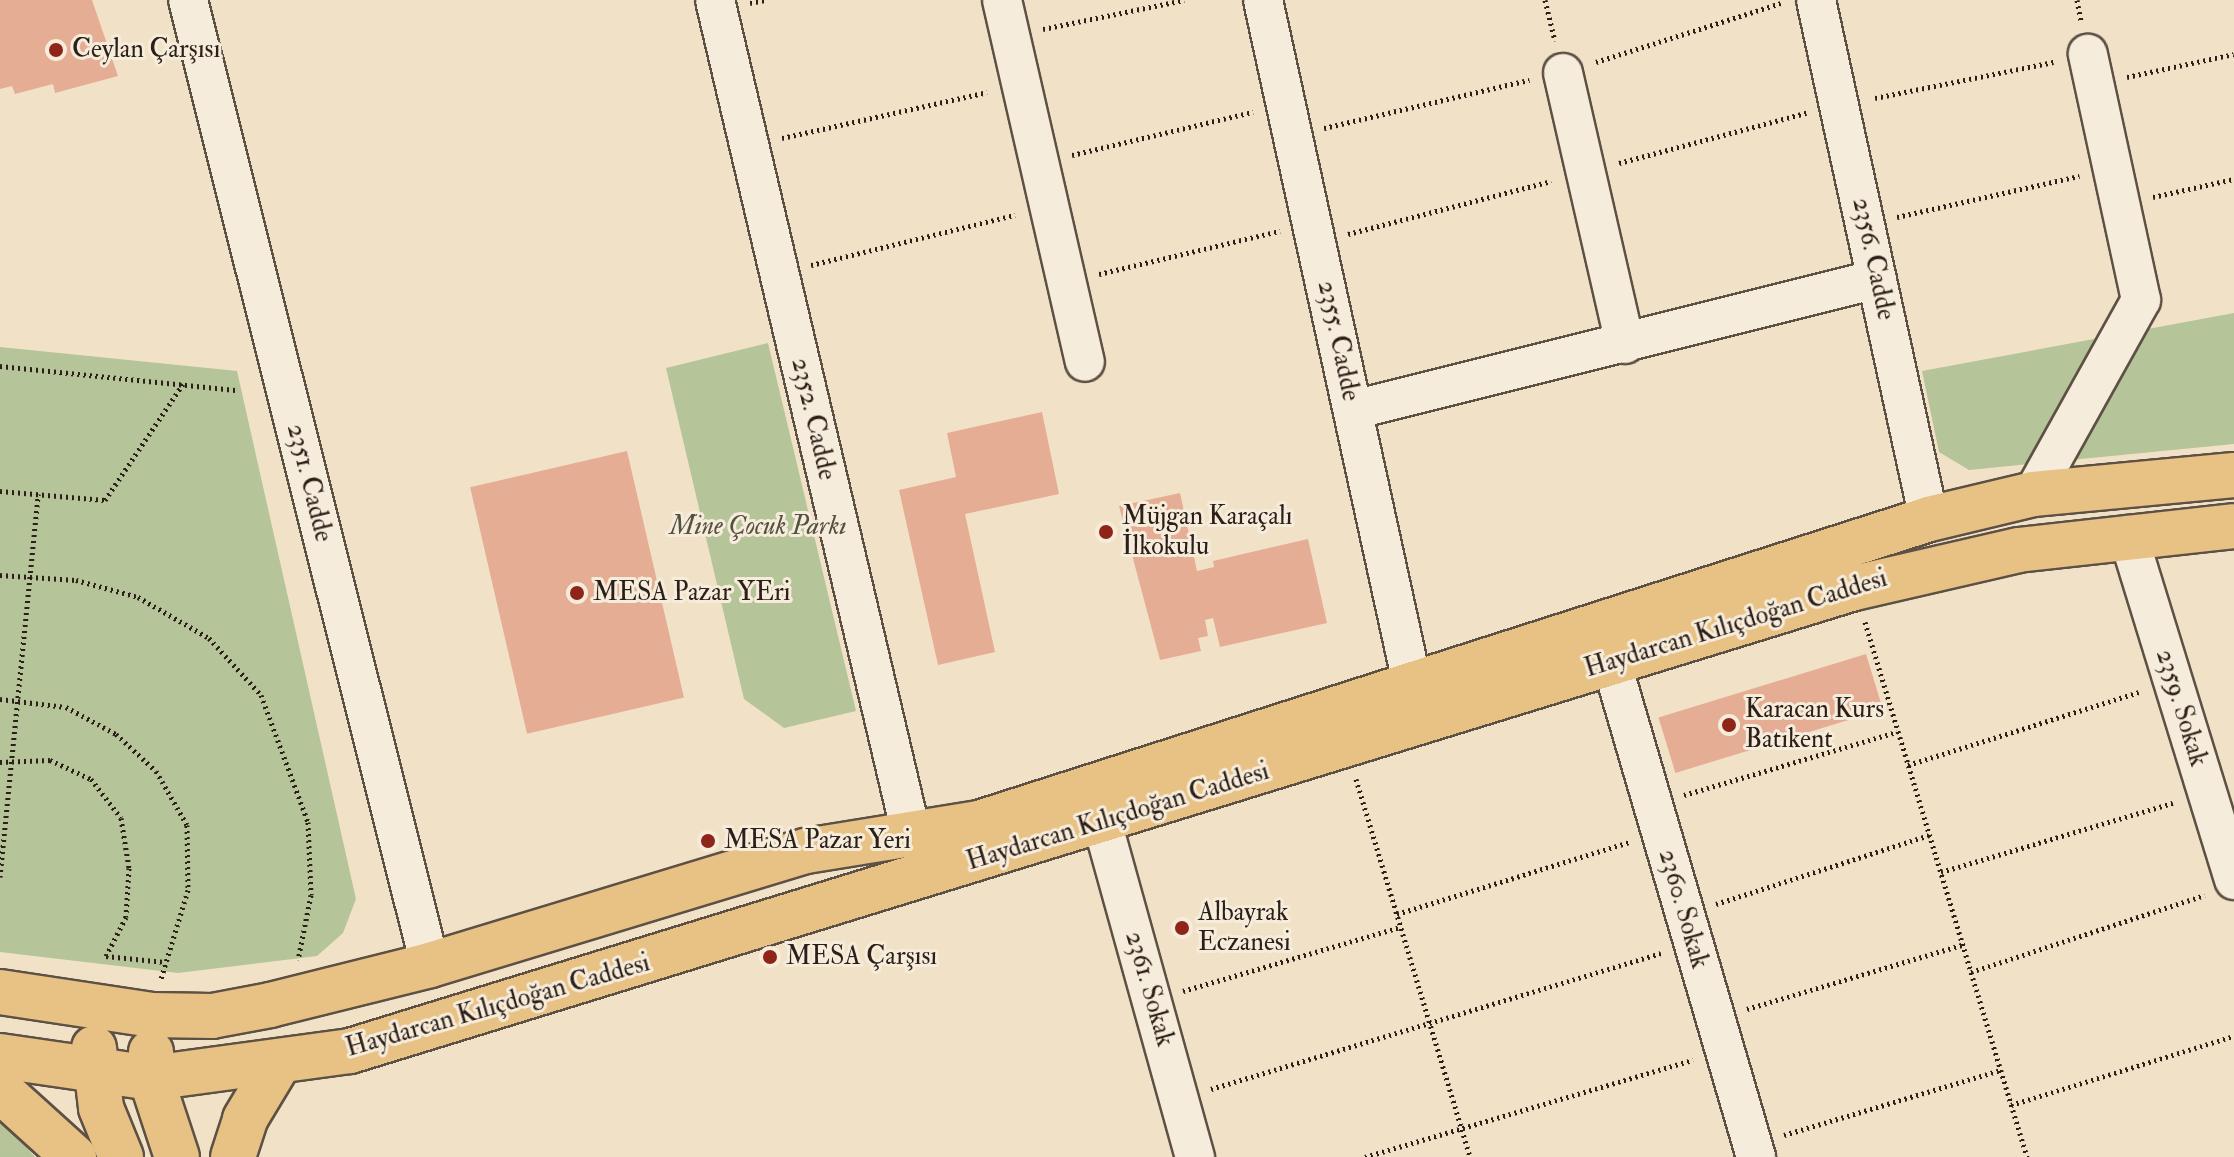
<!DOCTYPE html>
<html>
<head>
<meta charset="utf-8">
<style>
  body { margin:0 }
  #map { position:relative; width:2234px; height:1157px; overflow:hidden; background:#f1e2c7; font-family:"IM FELL Double Pica",serif }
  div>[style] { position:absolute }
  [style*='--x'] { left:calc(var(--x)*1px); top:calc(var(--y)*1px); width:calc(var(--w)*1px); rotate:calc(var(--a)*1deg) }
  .green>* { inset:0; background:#b6c499 }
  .building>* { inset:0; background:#e5ad94; transform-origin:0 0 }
  .path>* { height:5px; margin-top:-2.5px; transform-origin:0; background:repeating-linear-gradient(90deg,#2c1f18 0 2px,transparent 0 6px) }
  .roads { filter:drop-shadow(2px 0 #5d5044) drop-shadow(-2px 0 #5d5044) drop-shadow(0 2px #5d5044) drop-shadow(0 -2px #5d5044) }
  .minor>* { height:38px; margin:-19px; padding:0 19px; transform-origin:19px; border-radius:19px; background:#f6ecdb }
  .major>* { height:44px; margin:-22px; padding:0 22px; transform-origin:22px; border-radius:22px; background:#e8c184 }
  .dots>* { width:22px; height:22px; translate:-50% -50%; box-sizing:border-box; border:4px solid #f6ecdb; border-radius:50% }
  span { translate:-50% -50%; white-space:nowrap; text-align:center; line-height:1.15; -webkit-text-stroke:6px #f6ecdb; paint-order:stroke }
  .poi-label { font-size:26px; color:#2c1f18 }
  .left { translate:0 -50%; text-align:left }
  .street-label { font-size:26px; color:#2c1f18 }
  .park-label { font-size:26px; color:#55513f; font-style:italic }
</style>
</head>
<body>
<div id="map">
  <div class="green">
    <div style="clip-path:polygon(2234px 313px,2234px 444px,1969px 470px,1939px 452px,1922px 371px)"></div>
    <div style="clip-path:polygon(768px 343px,856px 711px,784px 728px,744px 699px,666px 368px)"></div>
    <div style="clip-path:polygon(0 347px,237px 371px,356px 899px,343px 933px,317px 956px,178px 973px,0 952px)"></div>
    <div style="clip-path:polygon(0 1118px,3px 1120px,35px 1157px,0 1157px)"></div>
  </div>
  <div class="building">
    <div style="clip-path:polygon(0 0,92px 0,118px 76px,55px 93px,53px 84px,15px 94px,12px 86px,0 89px)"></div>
    <div style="clip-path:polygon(1042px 412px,1059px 494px,965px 514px,995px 652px,938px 665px,899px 490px,956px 477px,947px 433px)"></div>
    <div style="left:627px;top:451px;width:253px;height:161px;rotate:77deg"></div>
    <div style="clip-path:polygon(1180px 493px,1197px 571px,1214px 567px,1213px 561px,1308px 539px,1327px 623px,1220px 647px,1213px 618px,1205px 620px,1208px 636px,1198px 638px,1201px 651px,1160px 660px,1119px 506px)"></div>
    <div style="left:1866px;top:654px;width:58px;height:217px;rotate:73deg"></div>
  </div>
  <div class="path">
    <div style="--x:1545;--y:0;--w:42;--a:76.3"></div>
    <div style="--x:2077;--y:0;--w:21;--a:79"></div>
    <div style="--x:750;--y:3;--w:16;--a:-11"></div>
    <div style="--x:1043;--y:29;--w:144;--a:-11.6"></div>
    <div style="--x:1596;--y:62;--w:194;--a:-17.7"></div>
    <div style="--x:2127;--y:77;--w:109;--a:-12.1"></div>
    <div style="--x:1875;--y:98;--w:182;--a:-11.4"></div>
    <div style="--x:1324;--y:128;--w:211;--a:-13.2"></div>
    <div style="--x:782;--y:138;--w:210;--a:-12.6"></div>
    <div style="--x:1072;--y:155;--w:186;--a:-13.4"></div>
    <div style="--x:1619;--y:163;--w:194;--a:-15"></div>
    <div style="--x:2153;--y:197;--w:83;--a:-12.5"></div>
    <div style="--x:1897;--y:217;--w:187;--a:-12.7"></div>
    <div style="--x:1348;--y:234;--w:210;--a:-14.6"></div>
    <div style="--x:811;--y:265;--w:210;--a:-13.8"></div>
    <div style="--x:1099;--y:274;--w:186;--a:-13.4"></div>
    <div style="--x:0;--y:366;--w:239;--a:5.8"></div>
    <div style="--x:0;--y:491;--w:105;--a:4.9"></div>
    <div style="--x:105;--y:500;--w:140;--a:-56.1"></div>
    <div style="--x:0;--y:575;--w:76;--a:3.8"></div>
    <div style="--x:76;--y:580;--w:64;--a:15.3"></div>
    <div style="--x:138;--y:597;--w:82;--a:30"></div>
    <div style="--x:209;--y:638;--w:77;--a:47.6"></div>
    <div style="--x:261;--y:695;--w:135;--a:69.7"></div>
    <div style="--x:308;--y:822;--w:73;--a:87.6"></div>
    <div style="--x:311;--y:895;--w:66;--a:101.3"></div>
    <div style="--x:1865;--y:622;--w:559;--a:73.15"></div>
    <div style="--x:0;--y:699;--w:66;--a:6.9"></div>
    <div style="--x:66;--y:707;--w:57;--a:28.4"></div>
    <div style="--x:116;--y:734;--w:54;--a:42.8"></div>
    <div style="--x:156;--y:771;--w:62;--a:60.1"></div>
    <div style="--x:187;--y:825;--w:65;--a:89.1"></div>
    <div style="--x:188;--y:890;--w:93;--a:106.9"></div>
    <div style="--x:0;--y:762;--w:50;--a:-2.3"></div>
    <div style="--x:50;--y:760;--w:45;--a:24.9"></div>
    <div style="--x:91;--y:779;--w:49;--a:52.4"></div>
    <div style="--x:121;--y:818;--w:51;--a:80.9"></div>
    <div style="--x:129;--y:868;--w:49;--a:93.5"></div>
    <div style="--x:126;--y:917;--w:44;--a:117.1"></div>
    <div style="--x:106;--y:956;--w:59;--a:5.8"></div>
    <div style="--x:1908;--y:765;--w:242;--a:-17.5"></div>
    <div style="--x:1356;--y:779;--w:395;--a:73.2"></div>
    <div style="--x:1684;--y:795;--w:222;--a:-16.5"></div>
    <div style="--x:1941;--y:872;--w:242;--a:-16.6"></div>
    <div style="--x:0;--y:877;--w:385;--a:-84.3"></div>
    <div style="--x:1716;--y:904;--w:224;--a:-17.9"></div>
    <div style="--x:1397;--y:914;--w:243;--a:-17.2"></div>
    <div style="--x:1971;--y:972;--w:246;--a:-18.2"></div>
    <div style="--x:1183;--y:991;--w:227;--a:-16.4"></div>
    <div style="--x:1747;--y:1009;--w:224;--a:-16.6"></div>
    <div style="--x:1211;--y:1089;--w:470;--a:-16.8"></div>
    <div style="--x:2011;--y:1105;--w:233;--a:-17.2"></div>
    <div style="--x:1784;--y:1135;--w:226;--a:-16.7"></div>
    <div style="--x:1365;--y:1157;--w:342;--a:-16.5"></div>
  </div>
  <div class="roads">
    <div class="minor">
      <div style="--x:188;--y:0;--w:995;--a:75.92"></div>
      <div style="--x:715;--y:0;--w:860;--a:76.76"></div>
      <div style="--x:1002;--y:0;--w:371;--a:77.1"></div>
      <div style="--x:1263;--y:0;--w:699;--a:77.69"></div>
      <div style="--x:1816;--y:0;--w:531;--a:77.72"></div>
      <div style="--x:1563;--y:73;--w:278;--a:77.1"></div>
      <div style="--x:1353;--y:410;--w:540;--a:-14.04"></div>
      <div style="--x:2033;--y:494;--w:222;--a:-60.9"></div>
      <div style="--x:2141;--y:300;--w:252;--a:-102.2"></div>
      <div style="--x:2128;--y:535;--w:361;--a:72.9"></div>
      <div style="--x:1611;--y:661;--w:517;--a:73.7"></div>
      <div style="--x:1102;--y:822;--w:348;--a:74.5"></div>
    </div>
    <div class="major">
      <div style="--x:0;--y:992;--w:154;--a:8.6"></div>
      <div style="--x:152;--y:1015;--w:60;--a:1"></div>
      <div style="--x:212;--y:1016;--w:59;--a:-10.7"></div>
      <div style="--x:270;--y:1005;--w:165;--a:-14"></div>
      <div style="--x:430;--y:965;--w:393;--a:-16.9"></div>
      <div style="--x:806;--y:851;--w:175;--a:-9.2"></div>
      <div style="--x:979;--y:823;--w:997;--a:-17.74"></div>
      <div style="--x:1929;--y:519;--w:107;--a:-13.5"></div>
      <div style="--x:2033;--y:494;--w:202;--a:-5.4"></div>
      <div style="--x:94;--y:1048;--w:60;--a:83.3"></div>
      <div style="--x:101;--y:1108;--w:53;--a:67.8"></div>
      <div style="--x:151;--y:1052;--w:26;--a:90"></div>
      <div style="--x:151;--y:1078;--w:83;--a:71.8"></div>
      <div style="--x:0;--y:1056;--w:153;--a:8.3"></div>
      <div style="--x:151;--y:1078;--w:201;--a:-7.7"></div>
      <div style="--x:350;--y:1051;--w:1574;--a:-17.11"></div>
      <div style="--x:1854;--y:588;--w:168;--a:-13"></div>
      <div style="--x:2018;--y:550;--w:217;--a:-6.3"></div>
      <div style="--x:0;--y:1090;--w:100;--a:42.2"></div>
      <div style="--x:233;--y:1157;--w:40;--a:-72"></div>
      <div style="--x:245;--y:1119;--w:64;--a:-59"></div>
    </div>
  </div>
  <div class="dots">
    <div style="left:56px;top:50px;background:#8f2418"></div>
    <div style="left:1106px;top:532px;background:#8f2418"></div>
    <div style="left:577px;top:593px;background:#8f2418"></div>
    <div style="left:1729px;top:725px;background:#8f2418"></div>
    <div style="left:708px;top:841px;background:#8f2418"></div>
    <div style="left:1182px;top:928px;background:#8f2418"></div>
    <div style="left:770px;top:957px;background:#8f2418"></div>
  </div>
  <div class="poi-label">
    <span class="left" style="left:72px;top:50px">Ceylan Çarşısı</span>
    <span class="left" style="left:1122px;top:532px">Müjgan Karaçalı<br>İlkokulu</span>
    <span class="left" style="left:593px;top:593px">MESA Pazar YEri</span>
    <span class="left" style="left:1745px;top:725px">Karacan Kurs<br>Batıkent</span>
    <span class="left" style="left:724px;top:841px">MESA Pazar Yeri</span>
    <span class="left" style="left:1198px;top:928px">Albayrak<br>Eczanesi</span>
    <span class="left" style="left:786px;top:957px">MESA Çarşısı</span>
  </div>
  <div class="street-label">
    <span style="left:1873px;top:259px;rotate:78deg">2356. Cadde</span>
    <span style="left:1338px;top:341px;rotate:78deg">2355. Cadde</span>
    <span style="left:813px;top:419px;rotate:77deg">2352. Cadde</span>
    <span style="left:309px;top:483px;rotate:76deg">2351. Cadde</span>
    <span style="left:1736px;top:624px;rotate:-17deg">Haydarcan Kılıçdoğan Caddesi</span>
    <span style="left:2181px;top:708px;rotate:73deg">2359. Sokak</span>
    <span style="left:1118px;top:817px;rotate:-17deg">Haydarcan Kılıçdoğan Caddesi</span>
    <span style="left:1683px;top:909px;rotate:74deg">2360. Sokak</span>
    <span style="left:1149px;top:989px;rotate:74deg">2361. Sokak</span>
    <span style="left:498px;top:1006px;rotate:-16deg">Haydarcan Kılıçdoğan Caddesi</span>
  </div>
  <div class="park-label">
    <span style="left:758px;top:527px">Mine Çocuk Parkı</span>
  </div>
</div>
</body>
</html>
